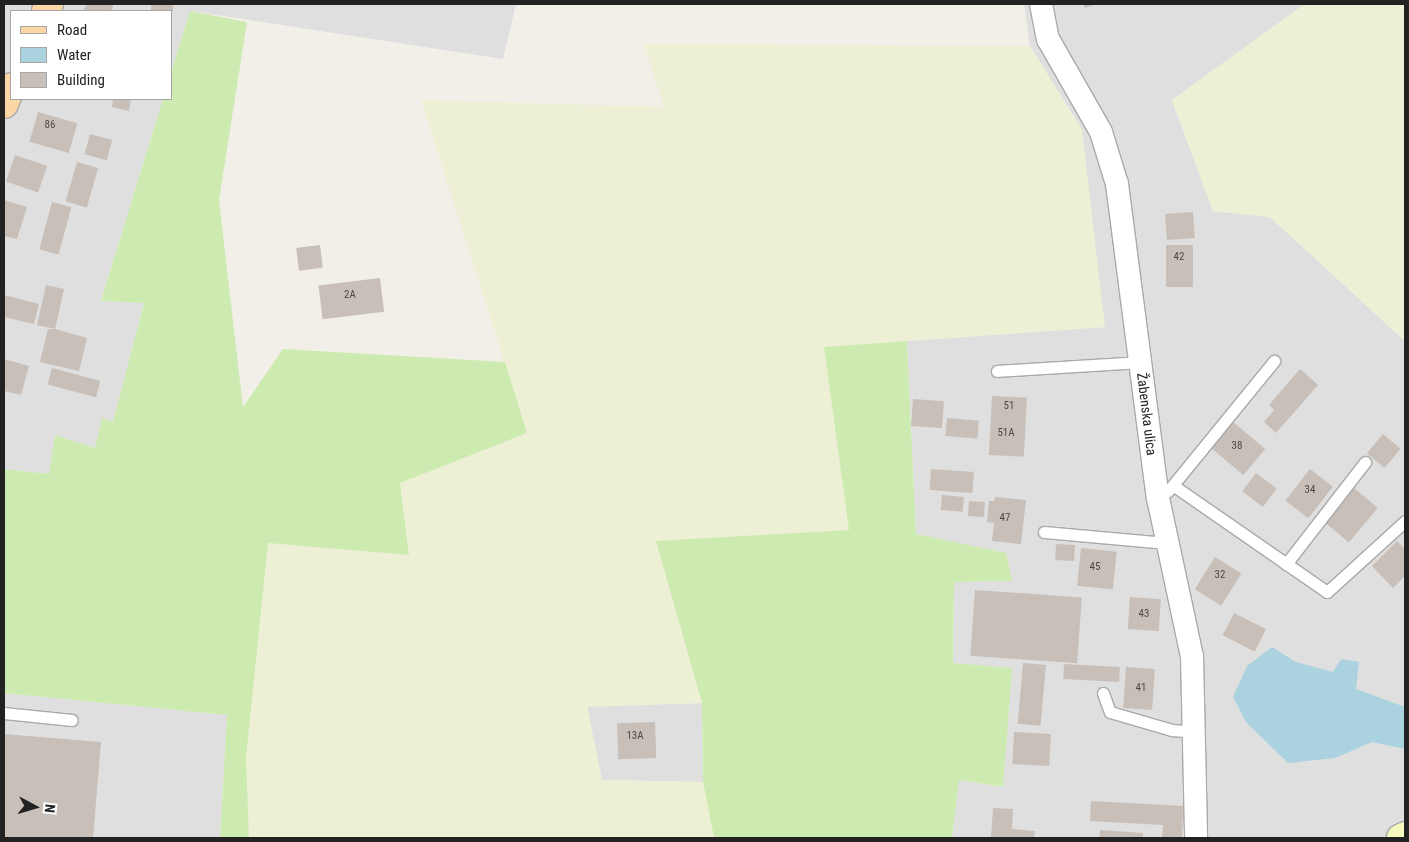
<!DOCTYPE html>
<html>
<head>
<meta charset="utf-8">
<style>
  body { margin:0 }
  #map { position:relative; width:1409px; height:842px; overflow:hidden; background:#f2efe9; font-family:"Roboto Condensed",sans-serif }
  div>[style] { position:absolute }
  [style*='--x'] { left:calc(var(--x)*1px); top:calc(var(--y)*1px); width:calc(var(--w)*1px); rotate:calc(var(--a)*1deg) }
  .residential>* { inset:0; background:#e0dfdf }
  .farmland>* { inset:0; background:#eef0d5 }
  .grass>* { inset:0; background:#cdebb0 }
  .water>* { inset:0; background:#aad3df }
  .building>* { inset:0; background:#c7bfb8; transform-origin:0 0 }
  .roads { filter:drop-shadow(1px 0 #a9a9a9) drop-shadow(-1px 0 #a9a9a9) drop-shadow(0 1px #a9a9a9) drop-shadow(0 -1px #a9a9a9) }
  .lane>* { height:11px; margin:-5.5px; padding:0 5.5px; transform-origin:5.5px; border-radius:5.5px; background:#fff }
  .street>* { height:22px; margin:-11px; padding:0 11px; transform-origin:11px; border-radius:11px; background:#fff }
  .secondary>* { height:28px; margin:-14px; padding:0 14px; transform-origin:14px; border-radius:14px; background:#f7fabf }
  .primary>* { height:28px; margin:-14px; padding:0 14px; transform-origin:14px; border-radius:14px; background:#fcd6a4 }
  span { translate:-50% -50%; white-space:nowrap; text-align:center; line-height:1.15; -webkit-text-stroke:4.5px #fff; paint-order:stroke }
  .number-label { font-size:11px; color:#4b4948 }
  .number-label span { -webkit-text-stroke-width:0 }
  .street-label { font-size:14px; color:#222 }
  .frame { position:absolute; inset:0; border:5px solid #222; pointer-events:none }
  .legend { position:absolute; left:10px; top:10px; width:162px; height:90px; box-sizing:border-box; background:#fff; border:1px solid #a7a7a7; margin:0; padding:6px 9px; list-style:none; font-size:15px; color:#222 }
  .legend li { display:flex; align-items:center; gap:10px; height:25px }
  .legend b { width:25px; border:1px solid #a7a7a7 }
  .north { position:absolute; left:10px; top:782px; width:50px; height:50px; -webkit-text-stroke:4px #fff; paint-order:stroke; rotate:96deg; font-size:14px; font-weight:700; line-height:20px; text-align:center; color:#222 }
  .north::after { content:''; display:block; margin:auto; width:18px; height:22px; background:#222; clip-path:polygon(50% 0,100% 100%,50% 72%,0 100%) }
</style>
</head>
<body>
<div id="map">
  <div class="residential">
    <div style="clip-path:polygon(4px 4px,516px 4px,503px 59px,190px 11px,171px 73px,171px 11px,11px 11px,11px 99px,163px 99px,101px 301px,144px 303px,113px 422px,102px 418px,95px 448px,49px 474px,4px 469px)"></div>
    <div style="clip-path:polygon(1024px 4px,1305px 4px,1172px 100px,1213px 211px,1270px 217px,1405px 341px,1405px 838px,952px 838px,958px 780px,1002px 787px,1011px 668px,953px 663px,954px 582px,1012px 581px,1006px 553px,916px 535px,907px 341px,1104px 327px,1082px 130px,1030px 46px)"></div>
    <div style="clip-path:polygon(4px 693px,227px 715px,220px 838px,4px 838px)"></div>
    <div style="clip-path:polygon(702px 703px,703px 782px,602px 780px,587px 706px)"></div>
  </div>
  <div class="farmland">
    <div style="clip-path:polygon(1305px 4px,1405px 4px,1405px 341px,1270px 217px,1213px 211px,1172px 100px)"></div>
    <div style="clip-path:polygon(644px 44px,1030px 46px,1082px 130px,1105px 327px,824px 347px,850px 530px,656px 541px,702px 703px,587px 707px,602px 780px,703px 782px,714px 838px,249px 838px,246px 758px,268px 543px,409px 555px,400px 483px,527px 433px,421px 100px,664px 107px)"></div>
  </div>
  <div class="grass">
    <div style="clip-path:polygon(190px 11px,247px 22px,219px 200px,243px 407px,283px 349px,505px 362px,527px 433px,400px 483px,409px 555px,268px 543px,246px 758px,249px 838px,220px 838px,227px 715px,4px 693px,4px 469px,49px 474px,55px 435px,95px 448px,102px 418px,113px 422px,144px 303px,101px 301px,163px 99px,171px 99px,171px 73px)"></div>
    <div style="clip-path:polygon(907px 341px,916px 534px,1006px 553px,1012px 581px,954px 582px,953px 663px,1012px 668px,1003px 787px,959px 780px,952px 838px,714px 838px,703px 782px,702px 703px,656px 541px,849px 530px,824px 347px)"></div>
  </div>
  <div class="water">
    <div style="clip-path:polygon(1272px 647px,1296px 662px,1333px 672px,1341px 659px,1359px 662px,1356px 689px,1405px 707px,1405px 749px,1372px 742px,1335px 758px,1288px 763px,1246px 722px,1233px 697px,1247px 666px)"></div>
  </div>
  <div class="building">
    <div style="clip-path:polygon(87px 4px,114px 4px,111px 11px,83px 11px)"></div>
    <div style="left:151px;top:4px;width:22px;height:7px"></div>
    <div style="clip-path:polygon(1083px 4px,1096px 4px,1085px 8px)"></div>
    <div style="clip-path:polygon(113px 99px,131px 99px,129px 111px,112px 107px)"></div>
    <div style="left:38px;top:112px;width:41px;height:31px;rotate:16deg"></div>
    <div style="left:90px;top:134px;width:23px;height:21px;rotate:15deg"></div>
    <div style="left:15px;top:155px;width:34px;height:28px;rotate:19deg"></div>
    <div style="left:77px;top:162px;width:22px;height:41px;rotate:16deg"></div>
    <div style="clip-path:polygon(4px 200px,27px 207px,17px 239px,4px 236px)"></div>
    <div style="left:52px;top:202px;width:20px;height:49px;rotate:15deg"></div>
    <div style="left:1193px;top:212px;width:26px;height:28px;rotate:86deg"></div>
    <div style="left:320px;top:245px;width:23px;height:24px;rotate:83deg"></div>
    <div style="left:1166px;top:245px;width:27px;height:42px"></div>
    <div style="left:380px;top:278px;width:34px;height:62px;rotate:83deg"></div>
    <div style="clip-path:polygon(46px 285px,64px 289px,55px 329px,87px 338px,79px 371px,40px 362px,48px 329px,55px 329px,37px 325px)"></div>
    <div style="clip-path:polygon(4px 295px,39px 304px,34px 324px,4px 317px)"></div>
    <div style="clip-path:polygon(4px 359px,29px 366px,21px 395px,4px 391px)"></div>
    <div style="left:52px;top:368px;width:50px;height:17px;rotate:15deg"></div>
    <div style="clip-path:polygon(1300px 369px,1318px 385px,1276px 433px,1264px 422px,1274px 410px,1269px 405px)"></div>
    <div style="left:992px;top:396px;width:35px;height:59px;rotate:3deg"></div>
    <div style="left:913px;top:399px;width:31px;height:27px;rotate:4deg"></div>
    <div style="left:947px;top:418px;width:32px;height:18px;rotate:5deg"></div>
    <div style="left:1233px;top:422px;width:42px;height:34px;rotate:40deg"></div>
    <div style="left:1383px;top:434px;width:23px;height:25px;rotate:40deg"></div>
    <div style="left:931px;top:469px;width:43px;height:21px;rotate:4deg"></div>
    <div style="left:1310px;top:469px;width:29px;height:40px;rotate:38deg"></div>
    <div style="left:1256px;top:473px;width:26px;height:23px;rotate:37deg"></div>
    <div style="left:1354px;top:488px;width:31px;height:45px;rotate:40deg"></div>
    <div style="left:942px;top:495px;width:22px;height:15px;rotate:5deg"></div>
    <div style="clip-path:polygon(995px 497px,1026px 500px,1021px 544px,992px 541px,994px 523px,987px 522px,989px 501px,994px 501px)"></div>
    <div style="left:969px;top:501px;width:16px;height:15px;rotate:4deg"></div>
    <div style="clip-path:polygon(1397px 541px,1405px 549px,1405px 576px,1393px 588px,1372px 566px)"></div>
    <div style="left:1056px;top:544px;width:19px;height:16px;rotate:3deg"></div>
    <div style="left:1081px;top:548px;width:36px;height:38px;rotate:6deg"></div>
    <div style="left:1215px;top:557px;width:31px;height:38px;rotate:32deg"></div>
    <div style="left:975px;top:590px;width:107px;height:66px;rotate:4deg"></div>
    <div style="left:1130px;top:597px;width:31px;height:32px;rotate:4deg"></div>
    <div style="left:1234px;top:613px;width:36px;height:25px;rotate:27deg"></div>
    <div style="left:1023px;top:663px;width:23px;height:61px;rotate:5deg"></div>
    <div style="left:1064px;top:664px;width:56px;height:15px;rotate:3deg"></div>
    <div style="left:1126px;top:667px;width:29px;height:41px;rotate:4deg"></div>
    <div style="left:655px;top:722px;width:36px;height:38px;rotate:88deg"></div>
    <div style="left:1014px;top:732px;width:37px;height:32px;rotate:3deg"></div>
    <div style="clip-path:polygon(4px 734px,101px 742px,93px 838px,4px 838px)"></div>
    <div style="clip-path:polygon(1091px 801px,1183px 806px,1182px 838px,1162px 838px,1163px 825px,1090px 821px)"></div>
    <div style="clip-path:polygon(993px 808px,1013px 809px,1012px 829px,1035px 831px,1034px 838px,991px 838px)"></div>
    <div style="clip-path:polygon(1100px 830px,1143px 833px,1143px 838px,1099px 838px)"></div>
  </div>
  <div class="roads">
    <div class="lane">
      <div style="--x:997;--y:371;--w:143;--a:-3.6"></div>
      <div style="--x:1174;--y:486;--w:186;--a:34.7"></div>
      <div style="--x:1327;--y:592;--w:105;--a:-42.3"></div>
      <div style="--x:1168;--y:491;--w:168;--a:-50.8"></div>
      <div style="--x:1044;--y:532;--w:123;--a:5.1"></div>
      <div style="--x:1286;--y:564;--w:129;--a:-52.2"></div>
      <div style="--x:1103;--y:693;--w:20;--a:70"></div>
      <div style="--x:1110;--y:712;--w:65;--a:16.2"></div>
      <div style="--x:1172;--y:730;--w:24;--a:5"></div>
      <div style="--x:4;--y:713;--w:68;--a:5.9"></div>
    </div>
    <div class="street">
      <div style="--x:1041;--y:4;--w:36;--a:79"></div>
      <div style="--x:1048;--y:39;--w:107;--a:60.3"></div>
      <div style="--x:1101;--y:132;--w:54;--a:72.9"></div>
      <div style="--x:1117;--y:184;--w:317;--a:82.6"></div>
      <div style="--x:1158;--y:498;--w:162;--a:77.9"></div>
      <div style="--x:1192;--y:656;--w:182;--a:88.7"></div>
    </div>
    <div class="secondary">
      <div style="--x:1401;--y:838;--w:4;--a:-27"></div>
    </div>
    <div class="primary">
      <div style="--x:46;--y:11;--w:8;--a:-67"></div>
      <div style="--x:4;--y:104;--w:18;--a:-68"></div>
    </div>
  </div>
  <div class="number-label">
    <span style="left:50px;top:125px">86</span>
    <span style="left:1179px;top:257px">42</span>
    <span style="left:350px;top:295px">2A</span>
    <span style="left:1009px;top:406px">51</span>
    <span style="left:1006px;top:433px">51A</span>
    <span style="left:1237px;top:446px">38</span>
    <span style="left:1310px;top:490px">34</span>
    <span style="left:1005px;top:518px">47</span>
    <span style="left:1095px;top:567px">45</span>
    <span style="left:1220px;top:575px">32</span>
    <span style="left:1144px;top:614px">43</span>
    <span style="left:1141px;top:688px">41</span>
    <span style="left:635px;top:736px">13A</span>
  </div>
  <div class="street-label">
    <span style="left:1147px;top:414px;rotate:83deg">Žabenska ulica</span>
  </div>
  <div class="frame"></div>
  <ul class="legend">
  <li><b style="height:6px;background:#fcd6a4"></b>Road</li>
  <li><b style="height:14px;background:#aad3df"></b>Water</li>
  <li><b style="height:14px;background:#c7bfb8"></b>Building</li>
  </ul>
  <div class="north">N</div>
</div>
</body>
</html>
